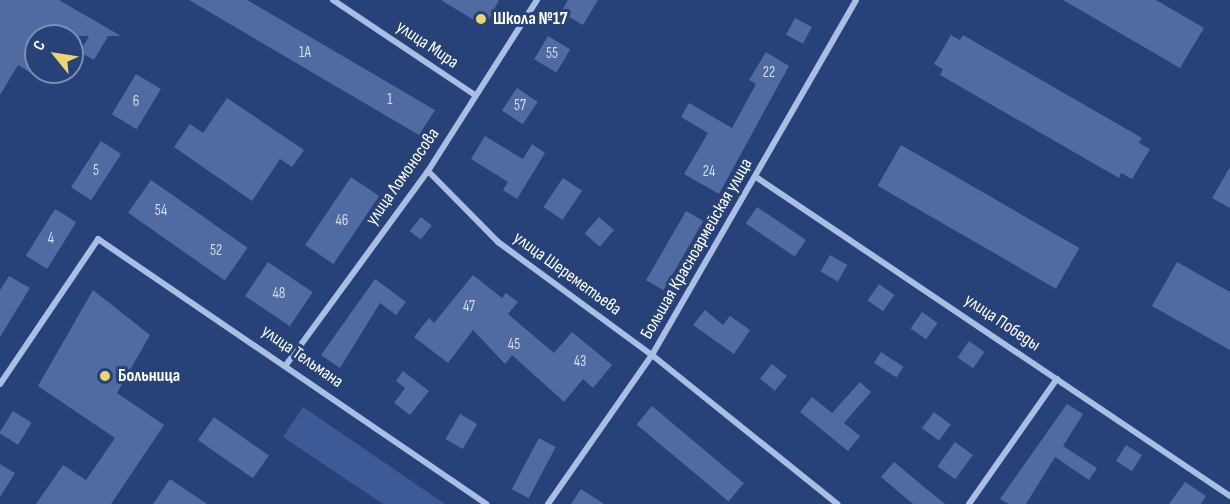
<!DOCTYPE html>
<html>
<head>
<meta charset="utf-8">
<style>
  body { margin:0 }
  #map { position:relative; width:1230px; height:504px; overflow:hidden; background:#274179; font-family:"Sofia Sans Condensed",sans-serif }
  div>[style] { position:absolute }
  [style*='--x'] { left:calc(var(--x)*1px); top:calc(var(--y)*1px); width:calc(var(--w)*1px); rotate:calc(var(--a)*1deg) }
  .green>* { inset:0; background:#3b5a96 }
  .building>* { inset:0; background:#4f6ba2; transform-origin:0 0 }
  .minor>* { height:6px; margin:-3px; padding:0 3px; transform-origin:3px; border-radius:3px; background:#aabde3 }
  .dots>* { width:16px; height:16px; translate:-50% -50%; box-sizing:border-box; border:3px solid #274179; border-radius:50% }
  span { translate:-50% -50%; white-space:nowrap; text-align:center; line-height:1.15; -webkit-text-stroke:6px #274179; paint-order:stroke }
  .number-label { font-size:15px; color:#d3dae8 }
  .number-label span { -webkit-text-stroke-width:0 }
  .poi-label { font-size:18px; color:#fff; font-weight:700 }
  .left { translate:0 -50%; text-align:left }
  .street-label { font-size:18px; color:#fff }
  .north { position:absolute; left:24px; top:24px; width:60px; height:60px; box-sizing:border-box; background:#274179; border:2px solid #7d8daf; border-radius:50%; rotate:300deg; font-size:16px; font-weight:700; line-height:24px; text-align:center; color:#fff }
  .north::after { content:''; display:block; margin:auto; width:21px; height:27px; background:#ebd570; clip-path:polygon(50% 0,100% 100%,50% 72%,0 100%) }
</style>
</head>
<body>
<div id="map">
  <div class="green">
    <div style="clip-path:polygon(303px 407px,445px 504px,383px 504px,283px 437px)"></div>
  </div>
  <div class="building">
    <div style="clip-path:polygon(0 0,59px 0,121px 36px,108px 36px,94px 60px,80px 52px,89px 36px,36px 36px,36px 76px,18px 65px,0 95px)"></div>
    <div style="clip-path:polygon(189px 0,247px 0,435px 110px,419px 135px)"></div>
    <div style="clip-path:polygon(441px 0,499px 0,485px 27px)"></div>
    <div style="clip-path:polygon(568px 0,598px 0,583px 25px,561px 12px)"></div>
    <div style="clip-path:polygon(1063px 0,1156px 0,1204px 28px,1180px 68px)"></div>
    <div style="left:795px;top:18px;width:19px;height:19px;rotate:28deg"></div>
    <div style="clip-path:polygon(951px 35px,960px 40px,963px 35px,1142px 138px,1139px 143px,1150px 149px,1132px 179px,1121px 173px,1119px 178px,940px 75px,943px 69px,934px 64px)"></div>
    <div style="left:548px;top:36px;width:26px;height:27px;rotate:31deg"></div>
    <div style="clip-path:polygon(766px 52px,789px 66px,719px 194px,684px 174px,708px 133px,681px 117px,689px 103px,732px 128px,756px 84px,749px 80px)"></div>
    <div style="left:136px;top:74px;width:29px;height:47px;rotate:31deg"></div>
    <div style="left:517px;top:88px;width:25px;height:27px;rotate:34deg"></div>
    <div style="clip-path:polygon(227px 98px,304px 150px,292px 167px,280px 159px,252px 201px,174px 147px,190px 124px,203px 133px)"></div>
    <div style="clip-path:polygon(485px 136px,523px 159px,532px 144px,545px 153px,517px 199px,503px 190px,508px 182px,471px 159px)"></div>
    <div style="left:101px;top:141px;width:24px;height:55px;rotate:33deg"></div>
    <div style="left:901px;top:145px;width:206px;height:47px;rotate:30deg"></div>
    <div style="clip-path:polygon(1230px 167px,1230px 208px,1212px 198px)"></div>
    <div style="left:351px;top:177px;width:34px;height:82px;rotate:34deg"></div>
    <div style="left:563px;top:178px;width:23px;height:35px;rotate:34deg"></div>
    <div style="left:151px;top:180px;width:118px;height:40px;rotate:35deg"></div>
    <div style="left:757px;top:207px;width:59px;height:20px;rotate:34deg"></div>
    <div style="left:55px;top:209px;width:25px;height:55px;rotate:32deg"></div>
    <div style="left:686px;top:211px;width:20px;height:80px;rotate:30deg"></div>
    <div style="left:421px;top:217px;width:14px;height:18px;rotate:39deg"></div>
    <div style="left:599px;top:217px;width:20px;height:22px;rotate:41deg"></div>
    <div style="left:830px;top:255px;width:20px;height:19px;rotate:30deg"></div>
    <div style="left:268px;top:262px;width:54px;height:41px;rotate:34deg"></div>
    <div style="clip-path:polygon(1177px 262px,1230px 292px,1230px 350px,1152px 306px)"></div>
    <div style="clip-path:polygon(473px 275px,502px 298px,506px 293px,518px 302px,508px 314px,554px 353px,572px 332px,612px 365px,593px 388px,583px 379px,564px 402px,512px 355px,505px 364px,473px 330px,448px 363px,414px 337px,429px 318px,434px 323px)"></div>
    <div style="clip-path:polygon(9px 276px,30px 288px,0 337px,0 290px)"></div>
    <div style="clip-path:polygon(375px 279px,406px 302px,396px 315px,380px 303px,340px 368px,321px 355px)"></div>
    <div style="left:879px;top:284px;width:19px;height:20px;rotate:35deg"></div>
    <div style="clip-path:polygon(93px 290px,150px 335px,117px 393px,164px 425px,111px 504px,36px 504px,63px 465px,86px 480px,115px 438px,38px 386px)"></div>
    <div style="clip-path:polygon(705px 310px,723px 325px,730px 316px,750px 330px,734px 354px,693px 325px)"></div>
    <div style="left:922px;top:312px;width:19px;height:20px;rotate:35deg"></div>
    <div style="left:969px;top:341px;width:19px;height:20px;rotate:35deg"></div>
    <div style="left:881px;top:352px;width:27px;height:13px;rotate:33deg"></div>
    <div style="left:772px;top:364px;width:19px;height:19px;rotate:39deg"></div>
    <div style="clip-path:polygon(403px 371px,429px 391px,410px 415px,394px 403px,405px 388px,396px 381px)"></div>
    <div style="clip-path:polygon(860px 382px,871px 392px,844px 423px,860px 436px,848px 451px,800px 412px,812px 397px,832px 413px)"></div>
    <div style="clip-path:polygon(1067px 404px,1083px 414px,1063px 446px,1097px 468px,1089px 480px,1055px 457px,1026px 504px,1009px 504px,1000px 499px)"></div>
    <div style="left:652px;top:406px;width:120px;height:24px;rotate:40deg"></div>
    <div style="left:13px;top:411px;width:22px;height:26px;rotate:32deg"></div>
    <div style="left:934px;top:412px;width:21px;height:20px;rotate:37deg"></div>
    <div style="left:460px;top:414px;width:20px;height:29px;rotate:30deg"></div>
    <div style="left:214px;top:417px;width:67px;height:28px;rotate:35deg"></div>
    <div style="left:539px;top:438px;width:19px;height:58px;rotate:28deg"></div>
    <div style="left:955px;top:442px;width:22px;height:30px;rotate:36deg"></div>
    <div style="left:1126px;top:445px;width:19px;height:19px;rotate:32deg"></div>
    <div style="clip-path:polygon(894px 462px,924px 487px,945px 504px,913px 504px,881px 477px)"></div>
    <div style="clip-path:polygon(0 464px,15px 473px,0 497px)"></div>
    <div style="clip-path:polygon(170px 479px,207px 504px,153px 504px)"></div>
    <div style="clip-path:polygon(1185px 482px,1206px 496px,1201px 504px,1169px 504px)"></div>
    <div style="clip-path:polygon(581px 489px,604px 504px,571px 504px)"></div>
  </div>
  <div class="minor">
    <div style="--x:333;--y:0;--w:171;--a:33.8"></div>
    <div style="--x:428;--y:171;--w:100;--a:45.4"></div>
    <div style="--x:498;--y:242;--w:191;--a:36.3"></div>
    <div style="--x:652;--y:355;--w:238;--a:38.8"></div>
    <div style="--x:756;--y:177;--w:571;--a:33.94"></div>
    <div style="--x:286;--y:365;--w:240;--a:-53.8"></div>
    <div style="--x:428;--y:171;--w:203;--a:-57.5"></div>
    <div style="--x:0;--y:384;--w:175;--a:-55.9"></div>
    <div style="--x:98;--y:239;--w:470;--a:34.3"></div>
    <div style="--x:548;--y:504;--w:182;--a:-55.1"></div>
    <div style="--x:652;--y:355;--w:409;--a:-60.1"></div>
    <div style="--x:969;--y:504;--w:153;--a:-54.9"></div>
  </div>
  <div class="dots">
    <div style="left:481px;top:19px;background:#ebd570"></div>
    <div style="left:105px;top:376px;background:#ebd570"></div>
  </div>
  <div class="number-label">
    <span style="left:305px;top:53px">1А</span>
    <span style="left:552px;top:54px">55</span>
    <span style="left:769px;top:73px">22</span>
    <span style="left:390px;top:100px">1</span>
    <span style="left:136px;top:102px">6</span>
    <span style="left:520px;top:106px">57</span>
    <span style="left:96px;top:171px">5</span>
    <span style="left:709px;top:172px">24</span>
    <span style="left:161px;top:211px">54</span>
    <span style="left:342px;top:221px">46</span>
    <span style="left:51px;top:239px">4</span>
    <span style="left:216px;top:251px">52</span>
    <span style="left:279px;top:294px">48</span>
    <span style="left:469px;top:307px">47</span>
    <span style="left:514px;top:345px">45</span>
    <span style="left:580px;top:362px">43</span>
  </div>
  <div class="poi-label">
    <span class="left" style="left:493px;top:19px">Школа №17</span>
    <span class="left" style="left:118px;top:376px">Больница</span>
  </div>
  <div class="street-label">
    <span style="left:427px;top:45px;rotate:34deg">улица Мира</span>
    <span style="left:403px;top:177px;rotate:-55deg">улица Ломоносова</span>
    <span style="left:697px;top:249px;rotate:-60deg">Большая Красноармейская улица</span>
    <span style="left:567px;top:274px;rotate:36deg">улица Шереметьева</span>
    <span style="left:1002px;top:323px;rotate:34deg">улица Победы</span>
    <span style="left:302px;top:357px;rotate:35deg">улица Тельмана</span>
  </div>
  <div class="north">С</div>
</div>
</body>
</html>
